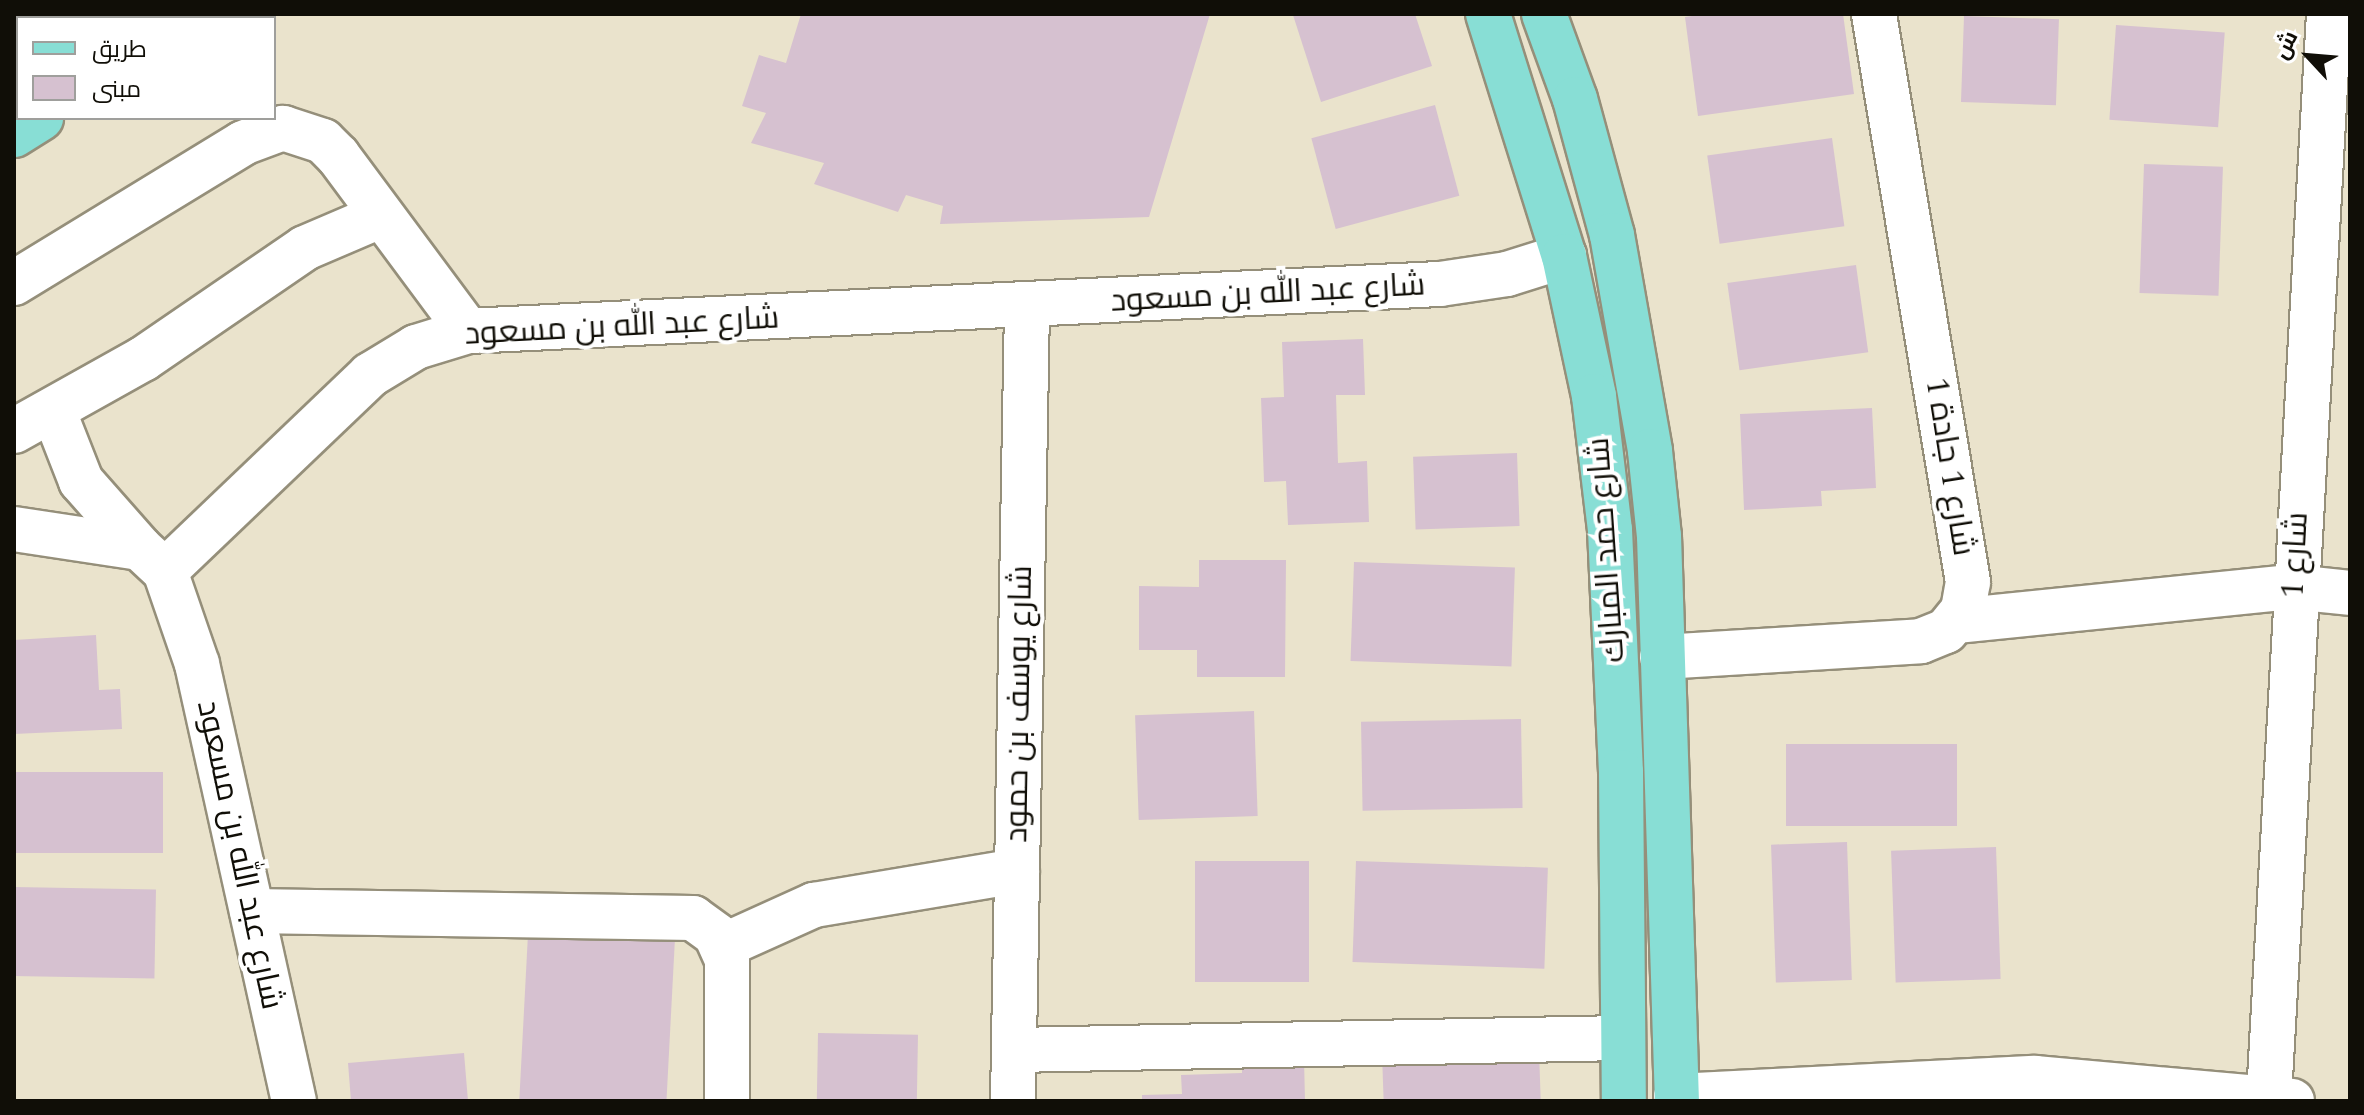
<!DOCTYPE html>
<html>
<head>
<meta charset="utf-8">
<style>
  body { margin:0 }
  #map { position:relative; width:2364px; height:1115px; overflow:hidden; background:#eae3cc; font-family:Spectral,Cairo,serif }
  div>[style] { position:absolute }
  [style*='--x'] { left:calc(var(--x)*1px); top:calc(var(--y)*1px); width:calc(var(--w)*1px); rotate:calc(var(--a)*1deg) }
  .building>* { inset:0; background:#d6c1d0; transform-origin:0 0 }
  .roads { filter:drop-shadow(2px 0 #958f7a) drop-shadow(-2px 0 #958f7a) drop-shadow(0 2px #958f7a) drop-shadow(0 -2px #958f7a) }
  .minor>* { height:44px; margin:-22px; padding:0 22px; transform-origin:22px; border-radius:22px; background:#fff }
  .major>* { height:44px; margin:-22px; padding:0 22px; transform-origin:22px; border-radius:22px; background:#88ded5 }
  span { translate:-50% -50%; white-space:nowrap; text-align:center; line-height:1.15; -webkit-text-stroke:8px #fff; paint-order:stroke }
  .street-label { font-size:32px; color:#100e07 }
  .frame { position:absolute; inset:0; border:16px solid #100e07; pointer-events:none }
  .legend { position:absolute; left:16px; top:16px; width:260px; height:104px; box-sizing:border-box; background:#fff; border:2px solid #9f9f9c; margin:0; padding:10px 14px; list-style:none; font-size:24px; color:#100e07 }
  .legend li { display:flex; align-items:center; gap:16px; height:40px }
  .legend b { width:40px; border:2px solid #9f9f9c }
  .north { position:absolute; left:2268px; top:16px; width:80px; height:80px; -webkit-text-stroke:6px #fff; paint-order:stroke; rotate:296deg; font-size:22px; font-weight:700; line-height:32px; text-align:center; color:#100e07 }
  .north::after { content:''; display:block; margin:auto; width:28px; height:36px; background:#100e07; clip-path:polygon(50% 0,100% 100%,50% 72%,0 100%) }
</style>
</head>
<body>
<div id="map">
  <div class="building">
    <div style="clip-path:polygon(801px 14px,1210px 14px,1149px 217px,940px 224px,943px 206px,906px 195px,898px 212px,814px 184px,824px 163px,751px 143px,766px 113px,742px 106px,759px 55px,786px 63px)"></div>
    <div style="clip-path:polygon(1297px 14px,1415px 14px,1432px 66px,1321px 102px,1293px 15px)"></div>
    <div style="clip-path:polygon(1706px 14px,1843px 14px,1854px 94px,1698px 116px,1685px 17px)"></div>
    <div style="left:1964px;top:16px;width:95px;height:86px;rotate:2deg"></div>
    <div style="left:2116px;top:25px;width:109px;height:95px;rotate:4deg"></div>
    <div style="left:1435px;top:105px;width:94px;height:128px;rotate:75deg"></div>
    <div style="left:1832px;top:138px;width:89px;height:126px;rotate:82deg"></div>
    <div style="left:2144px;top:164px;width:79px;height:129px;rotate:2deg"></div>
    <div style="left:1856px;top:265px;width:88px;height:130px;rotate:82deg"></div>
    <div style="clip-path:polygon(1363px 339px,1365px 395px,1336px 395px,1338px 463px,1367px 461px,1369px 522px,1288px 525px,1286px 481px,1264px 482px,1261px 398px,1284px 397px,1282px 342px)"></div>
    <div style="clip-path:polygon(1872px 408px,1876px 488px,1821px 491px,1822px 506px,1744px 510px,1740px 414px)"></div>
    <div style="left:1517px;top:453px;width:73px;height:104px;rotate:88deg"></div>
    <div style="clip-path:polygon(1199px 560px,1286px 560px,1285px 677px,1197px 677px,1197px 650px,1139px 650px,1139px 586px,1199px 587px)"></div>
    <div style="left:1354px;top:562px;width:161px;height:99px;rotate:2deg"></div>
    <div style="clip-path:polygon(96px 635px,99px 690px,120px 689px,122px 729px,14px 734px,14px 640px)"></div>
    <div style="left:1254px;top:711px;width:105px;height:119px;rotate:88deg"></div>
    <div style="left:1521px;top:719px;width:89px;height:160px;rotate:89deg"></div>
    <div style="left:1786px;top:744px;width:171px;height:82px"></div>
    <div style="left:14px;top:772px;width:149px;height:81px"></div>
    <div style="left:1847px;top:842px;width:138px;height:76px;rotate:88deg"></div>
    <div style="left:1996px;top:847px;width:132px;height:105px;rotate:88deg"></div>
    <div style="left:1309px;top:861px;width:121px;height:114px;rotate:90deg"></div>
    <div style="left:1356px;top:861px;width:192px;height:101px;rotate:2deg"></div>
    <div style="left:14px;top:887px;width:142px;height:89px;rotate:1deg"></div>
    <div style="left:529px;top:915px;width:147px;height:186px;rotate:3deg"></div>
    <div style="left:818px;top:1033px;width:100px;height:68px;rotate:1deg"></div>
    <div style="left:1539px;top:1051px;width:50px;height:157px;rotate:88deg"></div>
    <div style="clip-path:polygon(464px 1053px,468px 1101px,351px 1101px,348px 1063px)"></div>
    <div style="clip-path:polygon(1304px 1059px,1305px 1101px,1142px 1101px,1142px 1095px,1182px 1094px,1181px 1075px,1242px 1073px,1242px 1061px)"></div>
  </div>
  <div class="roads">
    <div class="minor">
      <div style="--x:14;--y:283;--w:268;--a:-31.4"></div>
      <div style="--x:243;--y:143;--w:43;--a:-20.6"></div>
      <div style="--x:283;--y:128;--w:42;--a:18"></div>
      <div style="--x:323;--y:141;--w:21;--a:45"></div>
      <div style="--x:338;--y:156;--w:218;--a:53.4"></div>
      <div style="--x:54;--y:412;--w:74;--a:68.6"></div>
      <div style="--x:81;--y:481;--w:89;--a:48.6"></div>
      <div style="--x:14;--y:431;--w:148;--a:-29.2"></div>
      <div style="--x:143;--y:359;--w:196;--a:-34.4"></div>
      <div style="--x:305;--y:248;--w:82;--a:-23.1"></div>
      <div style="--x:14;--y:529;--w:127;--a:8.6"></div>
      <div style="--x:140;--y:548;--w:34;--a:43"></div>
      <div style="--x:165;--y:571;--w:98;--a:71"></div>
      <div style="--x:197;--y:664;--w:448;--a:77.5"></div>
      <div style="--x:165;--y:571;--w:284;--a:-43.7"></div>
      <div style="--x:370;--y:375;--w:54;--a:-31.3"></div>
      <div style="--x:416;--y:347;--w:54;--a:-17.1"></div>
      <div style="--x:468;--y:331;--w:973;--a:-2.77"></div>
      <div style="--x:1440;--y:284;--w:68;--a:-8.5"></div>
      <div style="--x:1507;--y:274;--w:60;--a:-17.5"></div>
      <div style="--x:1956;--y:621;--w:339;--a:-5.8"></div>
      <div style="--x:2293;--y:587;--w:57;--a:6"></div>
      <div style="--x:1662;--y:657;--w:259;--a:-3.5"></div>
      <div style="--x:1921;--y:641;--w:27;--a:-22"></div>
      <div style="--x:1946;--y:631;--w:27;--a:-51"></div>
      <div style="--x:1963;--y:610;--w:28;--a:-80"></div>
      <div style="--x:1968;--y:582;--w:576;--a:-99.4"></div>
      <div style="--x:252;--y:911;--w:441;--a:0.9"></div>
      <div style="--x:693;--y:918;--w:29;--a:36"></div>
      <div style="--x:716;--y:935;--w:27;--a:66"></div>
      <div style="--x:727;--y:960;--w:141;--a:90"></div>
      <div style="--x:723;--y:946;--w:100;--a:-24.3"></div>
      <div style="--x:814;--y:905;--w:206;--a:-9.5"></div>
      <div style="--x:1014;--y:1050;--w:608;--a:-1.13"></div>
      <div style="--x:1676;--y:1096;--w:359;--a:-2.9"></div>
      <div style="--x:2035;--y:1078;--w:258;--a:5.1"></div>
      <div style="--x:2269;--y:1097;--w:1085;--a:-86.83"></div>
      <div style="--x:1013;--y:1101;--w:793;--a:-88.99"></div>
    </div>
    <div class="major">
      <div style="--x:1488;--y:14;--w:254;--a:72.6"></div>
      <div style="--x:1564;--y:256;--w:143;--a:77.9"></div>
      <div style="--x:1594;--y:396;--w:135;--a:83.2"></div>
      <div style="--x:1610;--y:530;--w:242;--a:87.4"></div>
      <div style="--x:1621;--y:772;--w:329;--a:89.5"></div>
      <div style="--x:1544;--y:14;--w:90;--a:70"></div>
      <div style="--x:1575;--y:99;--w:141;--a:74.8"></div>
      <div style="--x:1612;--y:235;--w:219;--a:80"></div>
      <div style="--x:1650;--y:451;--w:85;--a:84"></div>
      <div style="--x:1659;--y:536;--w:565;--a:88.18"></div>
      <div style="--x:192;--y:18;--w:9;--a:-27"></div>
      <div style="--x:14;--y:135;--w:32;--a:-32"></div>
    </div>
  </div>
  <div class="street-label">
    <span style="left:1268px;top:294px;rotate:-3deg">شارع عبد الله بن مسعود</span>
    <span style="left:622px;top:327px;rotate:-3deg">شارع عبد الله بن مسعود</span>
    <span style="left:1949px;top:467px;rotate:81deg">شارع 1 جادة 1</span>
    <span style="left:1607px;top:550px;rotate:-94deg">شارع حمد المبارك</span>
    <span style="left:2296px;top:555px;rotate:-87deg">شارع 1</span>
    <span style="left:1020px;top:704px;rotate:-89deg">شارع يوسف بن حمود</span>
    <span style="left:239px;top:855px;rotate:78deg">شارع عبد الله بن مسعود</span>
  </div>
  <div class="frame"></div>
  <ul class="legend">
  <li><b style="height:10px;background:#88ded5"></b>طريق</li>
  <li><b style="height:22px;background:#d6c1d0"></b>مبنى</li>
  </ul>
  <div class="north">ش</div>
</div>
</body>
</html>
